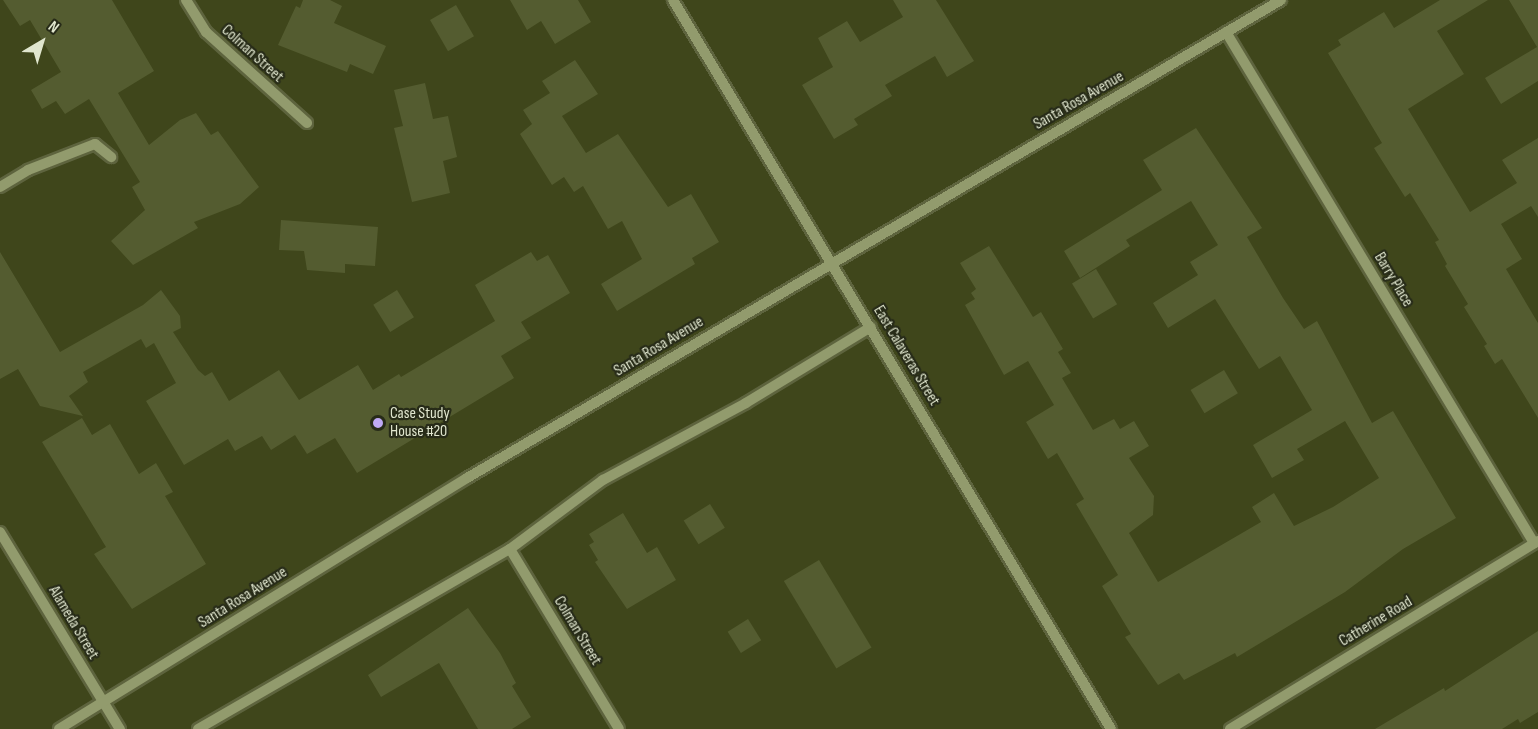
<!DOCTYPE html>
<html>
<head>
<meta charset="utf-8">
<style>
  body { margin:0 }
  #map { position:relative; width:1538px; height:729px; overflow:hidden; background:#3f461b; font-family:"Sofia Sans Condensed",sans-serif }
  div>[style] { position:absolute }
  [style*='--x'] { left:calc(var(--x)*1px); top:calc(var(--y)*1px); width:calc(var(--w)*1px); rotate:calc(var(--a)*1deg) }
  .building>* { inset:0; background:#545c30; transform-origin:0 0 }
  .roads { filter:drop-shadow(2px 0 #5e643e) drop-shadow(-2px 0 #5e643e) drop-shadow(0 2px #5e643e) drop-shadow(0 -2px #5e643e) }
  .minor>* { height:10px; margin:-5px; padding:0 5px; transform-origin:5px; border-radius:5px; background:#929b6d }
  .dots>* { width:16px; height:16px; translate:-50% -50%; box-sizing:border-box; border:3px solid #272b18; border-radius:50% }
  span { translate:-50% -50%; white-space:nowrap; text-align:center; line-height:1.15; -webkit-text-stroke:4.5px #272b18; paint-order:stroke }
  .street-label { font-size:16px; color:#e0e6ce }
  .poi-label { font-size:16px; color:#e0e6ce }
  .left { translate:0 -50%; text-align:left }
  .north { position:absolute; left:12px; top:12px; width:60px; height:60px; -webkit-text-stroke:4px #272b18; paint-order:stroke; rotate:38deg; font-size:16px; font-weight:700; line-height:24px; text-align:center; color:#e0e6ce }
  .north::after { content:''; display:block; margin:auto; width:21px; height:27px; background:#e0e6ce; clip-path:polygon(50% 0,100% 100%,50% 72%,0 100%) }
</style>
</head>
<body>
<div id="map">
  <div class="building">
    <div style="clip-path:polygon(3px 0,112px 0,154px 71px,118px 93px,149px 145px,180px 120px,196px 113px,211px 135px,218px 131px,259px 187px,240px 204px,194px 222px,198px 228px,133px 265px,111px 241px,145px 210px,132px 187px,140px 182px,89px 99px,65px 114px,56px 101px,42px 109px,31px 90px,61px 72px,30px 20px,20px 26px)"></div>
    <div style="clip-path:polygon(303px 0,330px 0,342px 6px,334px 23px,386px 46px,373px 74px,350px 64px,347px 72px,278px 45px,296px 6px,300px 8px)"></div>
    <div style="clip-path:polygon(510px 0,578px 0,591px 22px,555px 44px,541px 21px,527px 30px)"></div>
    <div style="clip-path:polygon(893px 0,936px 0,974px 61px,947px 77px,935px 56px,885px 85px,892px 96px,854px 119px,858px 125px,834px 139px,802px 85px,833px 67px,818px 38px,847px 21px,860px 42px,903px 17px)"></div>
    <div style="clip-path:polygon(1440px 0,1488px 0,1437px 31px,1464px 74px,1408px 109px,1470px 212px,1517px 183px,1502px 160px,1538px 138px,1538px 217px,1531px 206px,1501px 224px,1522px 259px,1506px 269px,1538px 323px,1538px 418px,1502px 359px,1495px 364px,1484px 346px,1487px 344px,1464px 307px,1468px 304px,1445px 266px,1447px 264px,1435px 242px,1439px 240px,1410px 193px,1405px 197px,1386px 167px,1374px 148px,1382px 143px,1328px 53px,1341px 45px,1338px 40px,1384px 12px,1394px 28px)"></div>
    <div style="clip-path:polygon(1509px 0,1538px 0,1538px 81px,1501px 104px,1485px 78px,1537px 47px)"></div>
    <div style="left:456px;top:5px;width:36px;height:30px;rotate:60deg"></div>
    <div style="clip-path:polygon(575px 60px,598px 94px,562px 116px,586px 153px,618px 134px,668px 207px,691px 194px,719px 242px,692px 258px,695px 264px,617px 311px,601px 284px,642px 259px,622px 221px,608px 229px,583px 186px,574px 192px,564px 177px,552px 185px,520px 134px,532px 124px,523px 110px,550px 93px,542px 81px)"></div>
    <div style="clip-path:polygon(425px 83px,433px 119px,448px 116px,457px 157px,443px 161px,450px 193px,412px 202px,394px 128px,403px 126px,394px 90px)"></div>
    <div style="clip-path:polygon(1196px 128px,1262px 228px,1247px 237px,1283px 298px,1304px 329px,1317px 321px,1372px 423px,1393px 411px,1456px 518px,1403px 549px,1345px 592px,1237px 657px,1235px 653px,1184px 680px,1179px 673px,1158px 685px,1125px 637px,1131px 634px,1102px 586px,1118px 575px,1076px 504px,1084px 499px,1057px 453px,1048px 459px,1026px 422px,1054px 405px,1028px 361px,1004px 375px,965px 305px,975px 299px,971px 293px,976px 289px,960px 263px,989px 246px,1033px 317px,1041px 312px,1063px 349px,1058px 352px,1071px 373px,1062px 378px,1093px 430px,1114px 419px,1120px 429px,1134px 421px,1149px 446px,1129px 458px,1154px 496px,1153px 515px,1129px 533px,1158px 582px,1261px 522px,1252px 507px,1274px 493px,1294px 526px,1333px 507px,1379px 478px,1345px 421px,1297px 449px,1304px 460px,1272px 478px,1253px 445px,1312px 410px,1280px 356px,1259px 369px,1215px 299px,1168px 328px,1153px 303px,1198px 275px,1190px 262px,1218px 245px,1191px 201px,1126px 240px,1130px 246px,1080px 278px,1064px 251px,1162px 190px,1143px 160px)"></div>
    <div style="clip-path:polygon(281px 220px,378px 227px,375px 266px,345px 264px,345px 273px,307px 270px,304px 251px,279px 250px)"></div>
    <div style="clip-path:polygon(0 252px,60px 352px,143px 305px,161px 290px,180px 316px,181px 328px,173px 332px,198px 370px,205px 376px,212px 372px,229px 401px,279px 370px,299px 400px,358px 365px,373px 390px,399px 374px,401px 377px,495px 321px,475px 285px,531px 252px,537px 261px,548px 255px,570px 293px,521px 322px,531px 338px,501px 356px,514px 378px,357px 473px,335px 438px,307px 454px,295px 435px,271px 450px,262px 436px,235px 451px,228px 439px,184px 465px,146px 401px,176px 383px,154px 343px,146px 348px,141px 339px,83px 372px,88px 382px,69px 396px,83px 416px,40px 406px,18px 369px,0 379px)"></div>
    <div style="left:1096px;top:269px;width:41px;height:28px;rotate:59deg"></div>
    <div style="left:397px;top:290px;width:32px;height:28px;rotate:58deg"></div>
    <div style="left:1224px;top:370px;width:27px;height:39px;rotate:59deg"></div>
    <div style="clip-path:polygon(82px 418px,92px 435px,110px 424px,139px 474px,156px 463px,173px 492px,165px 496px,206px 564px,132px 609px,94px 554px,106px 547px,42px 442px)"></div>
    <div style="left:710px;top:504px;width:28px;height:31px;rotate:58deg"></div>
    <div style="clip-path:polygon(623px 513px,647px 553px,657px 547px,676px 580px,627px 609px,595px 562px,598px 560px,589px 545px,594px 542px,589px 534px)"></div>
    <div style="left:819px;top:560px;width:102px;height:41px;rotate:59deg"></div>
    <div style="clip-path:polygon(468px 608px,500px 653px,516px 683px,512px 686px,531px 717px,512px 729px,478px 729px,439px 663px,381px 697px,368px 675px)"></div>
    <div style="left:748px;top:619px;width:25px;height:24px;rotate:58deg"></div>
    <div style="clip-path:polygon(1538px 631px,1538px 712px,1520px 723px,1518px 719px,1502px 729px,1375px 729px,1444px 688px,1445px 691px)"></div>
  </div>
  <div class="roads">
    <div class="minor">
      <div style="--x:186;--y:0;--w:38;--a:58"></div>
      <div style="--x:206;--y:32;--w:136;--a:42"></div>
      <div style="--x:673;--y:0;--w:850;--a:59"></div>
      <div style="--x:1226;--y:32;--w:597;--a:58.92"></div>
      <div style="--x:0;--y:187;--w:33;--a:-31"></div>
      <div style="--x:28;--y:170;--w:72;--a:-21.2"></div>
      <div style="--x:95;--y:144;--w:21;--a:39"></div>
      <div style="--x:0;--y:532;--w:231;--a:58.7"></div>
      <div style="--x:510;--y:549;--w:210;--a:58.8"></div>
      <div style="--x:59;--y:729;--w:479;--a:-31.6"></div>
      <div style="--x:467;--y:478;--w:944;--a:-30.42"></div>
      <div style="--x:198;--y:729;--w:360;--a:-30"></div>
      <div style="--x:510;--y:549;--w:116;--a:-36.6"></div>
      <div style="--x:603;--y:480;--w:162;--a:-28.3"></div>
      <div style="--x:746;--y:403;--w:146;--a:-31.3"></div>
      <div style="--x:1230;--y:729;--w:361;--a:-31.4"></div>
    </div>
  </div>
  <div class="dots">
    <div style="left:378px;top:423px;background:#bfa9f4"></div>
  </div>
  <div class="street-label">
    <span style="left:252px;top:54px;rotate:42deg">Colman Street</span>
    <span style="left:1079px;top:101px;rotate:-30deg">Santa Rosa Avenue</span>
    <span style="left:1393px;top:280px;rotate:59deg">Barry Place</span>
    <span style="left:659px;top:347px;rotate:-31deg">Santa Rosa Avenue</span>
    <span style="left:906px;top:356px;rotate:59deg">East Calaveras Street</span>
    <span style="left:243px;top:598px;rotate:-32deg">Santa Rosa Avenue</span>
    <span style="left:1376px;top:622px;rotate:-31deg">Catherine Road</span>
    <span style="left:73px;top:623px;rotate:59deg">Alameda Street</span>
    <span style="left:577px;top:631px;rotate:59deg">Colman Street</span>
  </div>
  <div class="poi-label">
    <span class="left" style="left:390px;top:423px">Case Study<br>House #20</span>
  </div>
  <div class="north">N</div>
</div>
</body>
</html>
